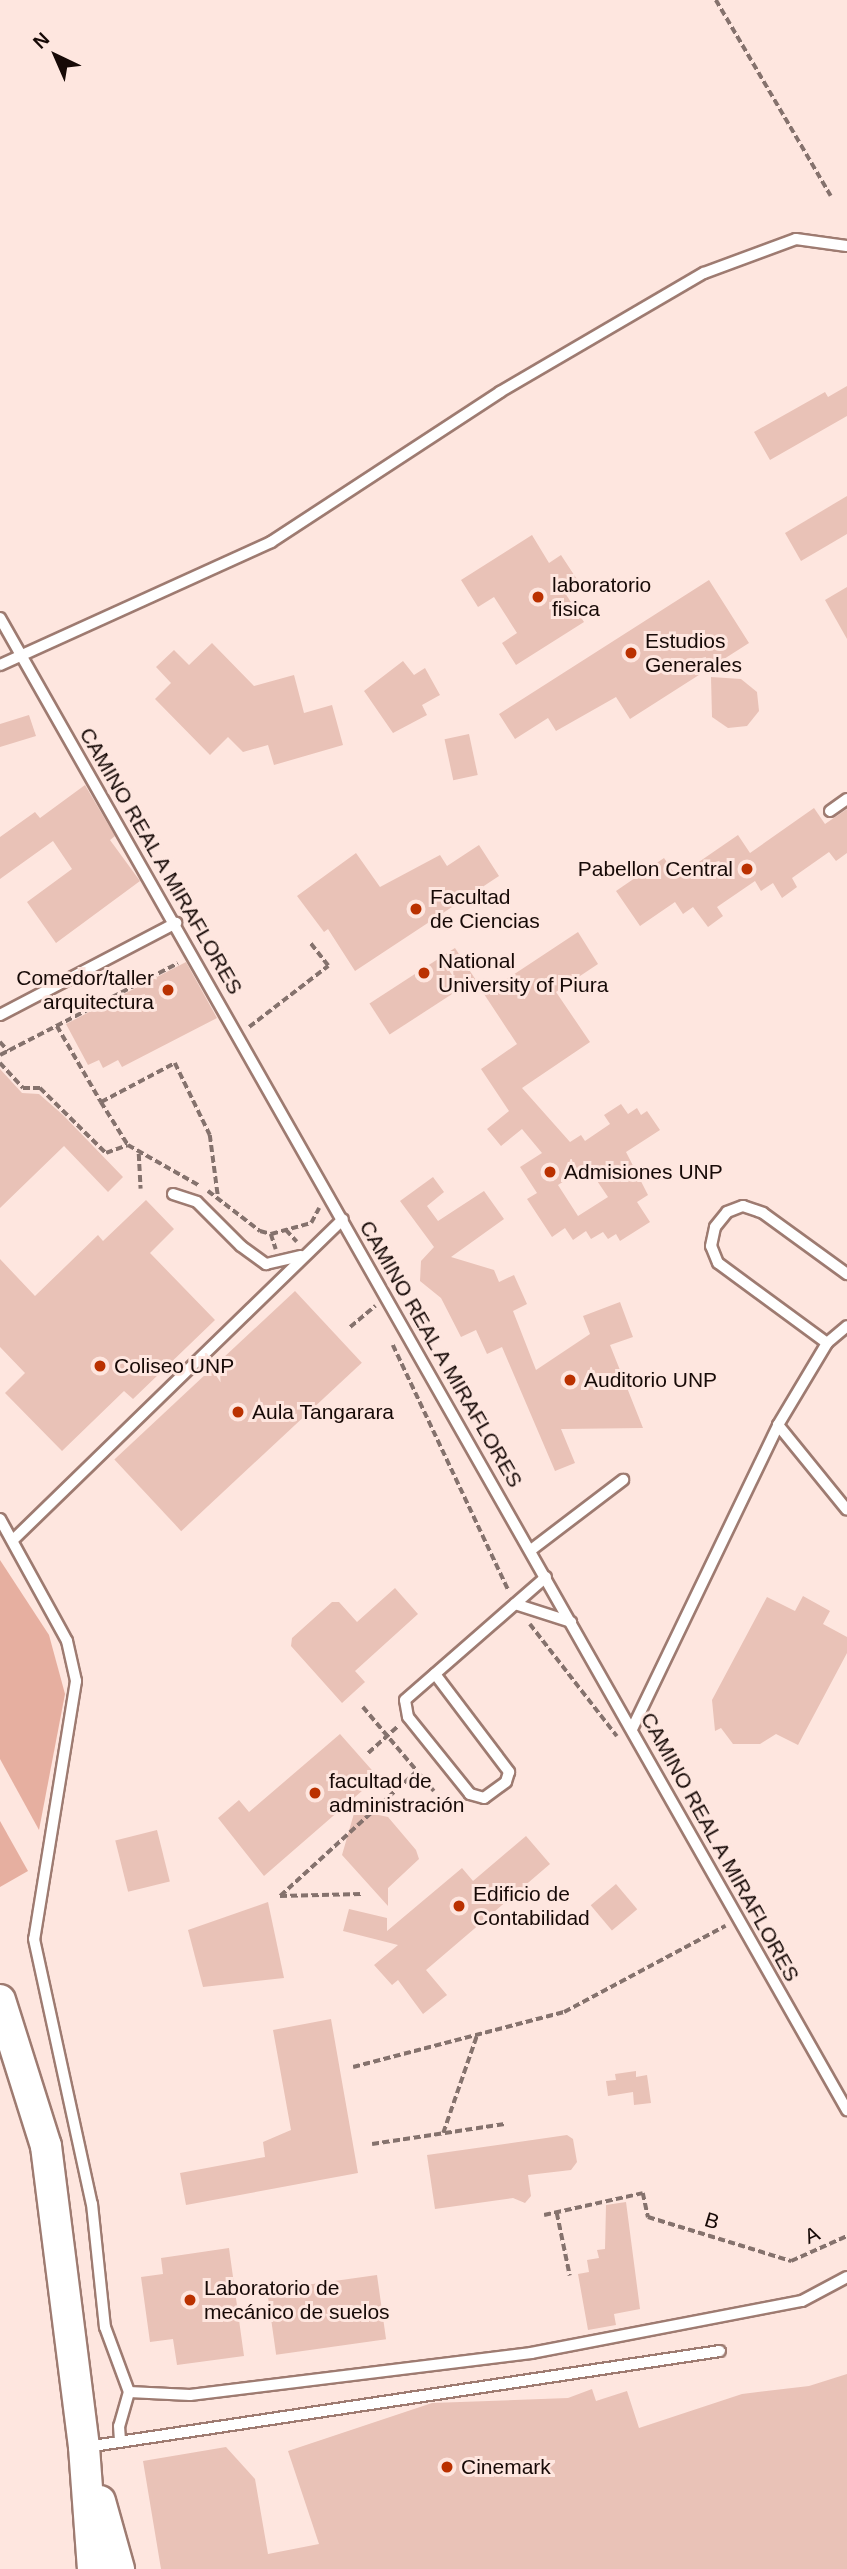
<!DOCTYPE html>
<html>
<head>
<meta charset="utf-8">
<style>
  body { margin:0 }
  #map { position:relative; width:847px; height:2569px; overflow:hidden; background:#fee6df; font-family:Helvetica,sans-serif }
  div>[style] { position:absolute }
  [style*='--x'] { left:calc(var(--x)*1px); top:calc(var(--y)*1px); width:calc(var(--w)*1px); rotate:calc(var(--a)*1deg) }
  .green>* { inset:0; background:#e6afa0 }
  .building>* { inset:0; background:#e9c2b7; transform-origin:0 0 }
  .path>* { height:3.5px; margin-top:-1.75px; transform-origin:0; background:repeating-linear-gradient(90deg,#85726d 0 7px,transparent 0 10.5px) }
  .roads { filter:drop-shadow(2px 0 #9e7b71) drop-shadow(-2px 0 #9e7b71) drop-shadow(0 2px #9e7b71) drop-shadow(0 -2px #9e7b71) }
  .lane>* { height:10px; margin:-5px; padding:0 5px; transform-origin:5px; border-radius:5px; background:#fff }
  .secondary>* { height:30px; margin:-15px; padding:0 15px; transform-origin:15px; border-radius:15px; background:#fff }
  .dots>* { width:19px; height:19px; translate:-50% -50%; box-sizing:border-box; border:4px solid #fee6df; border-radius:50% }
  span { translate:-50% -50%; white-space:nowrap; text-align:center; line-height:1.15; -webkit-text-stroke:6px #fee6df; paint-order:stroke }
  .poi-label { font-size:21px; color:#170a07 }
  .left { translate:0 -50%; text-align:left }
  .right { translate:-100% -50%; text-align:right }
  .street-label { font-size:21px; color:#170a07 }
  .north { position:absolute; left:21px; top:21px; width:70px; height:70px; -webkit-text-stroke:5px #fee6df; paint-order:stroke; rotate:316deg; font-size:19px; font-weight:700; line-height:28px; text-align:center; color:#170a07 }
  .north::after { content:''; display:block; margin:auto; width:24px; height:32px; background:#170a07; clip-path:polygon(50% 0,100% 100%,50% 72%,0 100%) }
</style>
</head>
<body>
<div id="map">
  <div class="green">
    <div style="clip-path:polygon(0 1560px,49px 1635px,65px 1694px,39px 1830px,0 1759px)"></div>
    <div style="clip-path:polygon(0 1821px,28px 1871px,0 1887px)"></div>
  </div>
  <div class="building">
    <div style="clip-path:polygon(847px 386px,847px 416px,770px 460px,754px 432px,825px 392px,828px 397px)"></div>
    <div style="clip-path:polygon(847px 496px,847px 534px,801px 561px,785px 533px)"></div>
    <div style="clip-path:polygon(532px 535px,549px 563px,561px 555px,580px 584px,565px 593px,584px 622px,516px 665px,502px 643px,517px 633px,494px 597px,478px 607px,461px 580px)"></div>
    <div style="clip-path:polygon(709px 580px,749px 643px,630px 719px,616px 697px,556px 731px,548px 718px,515px 739px,499px 714px)"></div>
    <div style="clip-path:polygon(847px 587px,847px 639px,825px 600px)"></div>
    <div style="clip-path:polygon(212px 643px,254px 686px,294px 675px,304px 713px,332px 705px,343px 745px,274px 765px,268px 745px,243px 752px,228px 737px,210px 755px,155px 699px,171px 683px,156px 667px,174px 650px,189px 665px)"></div>
    <div style="clip-path:polygon(403px 661px,414px 675px,425px 668px,440px 695px,422px 705px,427px 715px,393px 733px,364px 691px)"></div>
    <div style="clip-path:polygon(711px 677px,741px 679px,757px 692px,759px 711px,747px 726px,728px 728px,712px 717px)"></div>
    <div style="clip-path:polygon(29px 715px,36px 736px,0 747px,0 724px)"></div>
    <div style="left:469px;top:734px;width:42px;height:25px;rotate:78deg"></div>
    <div style="clip-path:polygon(85px 785px,115px 836px,110px 840px,140px 881px,56px 943px,27px 902px,72px 869px,53px 841px,0 879px,0 837px,35px 812px,40px 818px)"></div>
    <div style="clip-path:polygon(814px 808px,825px 824px,847px 809px,847px 853px,836px 861px,829px 852px,792px 878px,797px 887px,782px 898px,773px 883px,761px 891px,755px 881px,717px 907px,723px 916px,708px 927px,693px 907px,683px 914px,675px 902px,640px 926px,616px 891px,664px 858px,677px 877px,738px 835px,750px 853px)"></div>
    <div style="clip-path:polygon(479px 845px,499px 876px,355px 971px,328px 929px,324px 932px,297px 896px,356px 853px,380px 887px,440px 855px,447px 866px)"></div>
    <div style="clip-path:polygon(evenodd,578px 932px,598px 964px,556px 992px,590px 1042px,522px 1088px,570px 1142px,581px 1135px,585px 1141px,610px 1124px,604px 1115px,621px 1104px,628px 1114px,637px 1108px,641px 1115px,647px 1111px,660px 1130px,626px 1152px,648px 1195px,637px 1202px,650px 1222px,620px 1241px,616px 1234px,608px 1239px,603px 1232px,591px 1239px,586px 1231px,573px 1240px,565px 1228px,552px 1237px,527px 1199px,537px 1193px,520px 1167px,542px 1153px,522px 1129px,501px 1146px,487px 1129px,509px 1111px,481px 1069px,517px 1044px,484px 994px,578px 932px,587px 1166px,608px 1197px,578px 1216px,558px 1185px,587px 1166px)"></div>
    <div style="left:455px;top:948px;width:37px;height:102px;rotate:57deg"></div>
    <div style="clip-path:polygon(186px 962px,217px 1018px,122px 1067px,118px 1060px,103px 1068px,99px 1060px,88px 1065px,66px 1024px)"></div>
    <div style="clip-path:polygon(0 1069px,22px 1093px,39px 1094px,63px 1115px,123px 1177px,108px 1192px,64px 1146px,0 1208px)"></div>
    <div style="clip-path:polygon(433px 1177px,444px 1192px,427px 1206px,438px 1221px,484px 1191px,504px 1219px,451px 1257px,494px 1270px,499px 1282px,514px 1275px,527px 1304px,513px 1311px,536px 1370px,590px 1334px,583px 1316px,620px 1302px,633px 1337px,610px 1345px,643px 1428px,561px 1429px,575px 1463px,555px 1471px,502px 1347px,487px 1354px,476px 1330px,461px 1337px,441px 1298px,420px 1281px,421px 1261px,434px 1247px,400px 1201px)"></div>
    <div style="clip-path:polygon(146px 1200px,174px 1229px,150px 1253px,215px 1320px,133px 1399px,124px 1391px,62px 1451px,5px 1393px,25px 1373px,0 1347px,0 1259px,35px 1296px,98px 1235px,103px 1241px)"></div>
    <div style="left:295px;top:1291px;width:98px;height:247px;rotate:47deg"></div>
    <div style="clip-path:polygon(395px 1588px,418px 1614px,355px 1671px,365px 1682px,342px 1703px,291px 1646px,292px 1638px,332px 1602px,339px 1602px,357px 1622px)"></div>
    <div style="clip-path:polygon(803px 1596px,830px 1611px,823px 1624px,847px 1637px,847px 1653px,798px 1745px,776px 1734px,760px 1744px,733px 1744px,721px 1728px,715px 1731px,712px 1700px,767px 1597px,795px 1611px)"></div>
    <div style="clip-path:polygon(340px 1734px,378px 1777px,264px 1876px,218px 1818px,239px 1800px,249px 1812px)"></div>
    <div style="clip-path:polygon(355px 1810px,388px 1817px,416px 1850px,419px 1859px,388px 1888px,388px 1906px,342px 1855px)"></div>
    <div style="left:157px;top:1830px;width:53px;height:43px;rotate:76deg"></div>
    <div style="clip-path:polygon(526px 1836px,550px 1864px,426px 1970px,447px 1995px,423px 2014px,398px 1980px,392px 1985px,374px 1965px,398px 1945px,343px 1931px,349px 1909px,387px 1918px,387px 1931px,462px 1868px,473px 1881px)"></div>
    <div style="left:616px;top:1884px;width:33px;height:33px;rotate:50deg"></div>
    <div style="clip-path:polygon(268px 1902px,284px 1978px,203px 1987px,188px 1930px)"></div>
    <div style="clip-path:polygon(331px 2019px,358px 2173px,186px 2205px,180px 2173px,265px 2157px,263px 2142px,291px 2130px,273px 2030px)"></div>
    <div style="clip-path:polygon(636px 2071px,636px 2077px,647px 2075px,651px 2103px,634px 2105px,633px 2092px,608px 2096px,606px 2081px,616px 2080px,615px 2074px)"></div>
    <div style="clip-path:polygon(567px 2135px,573px 2139px,577px 2162px,571px 2170px,528px 2175px,531px 2196px,525px 2203px,513px 2198px,435px 2209px,427px 2155px)"></div>
    <div style="clip-path:polygon(626px 2202px,640px 2309px,614px 2314px,616px 2325px,588px 2330px,578px 2274px,589px 2272px,587px 2260px,599px 2258px,597px 2250px,605px 2249px,606px 2205px)"></div>
    <div style="clip-path:polygon(229px 2248px,244px 2356px,177px 2365px,173px 2339px,150px 2342px,141px 2277px,163px 2274px,161px 2258px)"></div>
    <div style="left:377px;top:2275px;width:65px;height:111px;rotate:82deg"></div>
    <div style="clip-path:polygon(847px 2374px,847px 2569px,161px 2569px,143px 2461px,226px 2447px,255px 2479px,268px 2554px,319px 2544px,288px 2451px,432px 2403px,568px 2398px,592px 2389px,596px 2401px,627px 2391px,639px 2428px,742px 2394px,809px 2386px)"></div>
  </div>
  <div class="path">
    <div style="--x:716;--y:0;--w:227;--a:59.6"></div>
    <div style="--x:57;--y:1026;--w:88;--a:59.9"></div>
    <div style="--x:101;--y:1102;--w:84;--a:-27.8"></div>
    <div style="--x:175;--y:1063;--w:80;--a:64.1"></div>
    <div style="--x:210;--y:1135;--w:62;--a:82.5"></div>
    <div style="--x:249;--y:1027;--w:100;--a:-37.7"></div>
    <div style="--x:328;--y:966;--w:31;--a:-128"></div>
    <div style="--x:0;--y:1042;--w:12;--a:48"></div>
    <div style="--x:0;--y:1055;--w:200;--a:-27.3"></div>
    <div style="--x:0;--y:1063;--w:34;--a:47"></div>
    <div style="--x:23;--y:1088;--w:17;--a:0"></div>
    <div style="--x:40;--y:1088;--w:93;--a:44.6"></div>
    <div style="--x:106;--y:1153;--w:23;--a:-20"></div>
    <div style="--x:128;--y:1145;--w:81;--a:29.7"></div>
    <div style="--x:101;--y:1102;--w:51;--a:57.9"></div>
    <div style="--x:139;--y:1154;--w:35;--a:87"></div>
    <div style="--x:208;--y:1191;--w:66;--a:37.6"></div>
    <div style="--x:260;--y:1231;--w:11;--a:15"></div>
    <div style="--x:271;--y:1234;--w:41;--a:-15.4"></div>
    <div style="--x:311;--y:1223;--w:17;--a:-62"></div>
    <div style="--x:286;--y:1230;--w:16;--a:47"></div>
    <div style="--x:271;--y:1234;--w:16;--a:72"></div>
    <div style="--x:350;--y:1327;--w:33;--a:-40"></div>
    <div style="--x:393;--y:1345;--w:272;--a:64.8"></div>
    <div style="--x:530;--y:1624;--w:142;--a:52.2"></div>
    <div style="--x:363;--y:1707;--w:110;--a:49.8"></div>
    <div style="--x:368;--y:1753;--w:40;--a:-42"></div>
    <div style="--x:280;--y:1896;--w:185;--a:-42.4"></div>
    <div style="--x:280;--y:1896;--w:81;--a:-1.4"></div>
    <div style="--x:353;--y:2067;--w:218;--a:-14.6"></div>
    <div style="--x:564;--y:2012;--w:183;--a:-28.1"></div>
    <div style="--x:443;--y:2133;--w:104;--a:-70.9"></div>
    <div style="--x:372;--y:2144;--w:134;--a:-8.6"></div>
    <div style="--x:557;--y:2213;--w:64;--a:78.3"></div>
    <div style="--x:544;--y:2215;--w:101;--a:-12.5"></div>
    <div style="--x:643;--y:2193;--w:25;--a:78"></div>
    <div style="--x:648;--y:2217;--w:150;--a:17.1"></div>
    <div style="--x:791;--y:2261;--w:61;--a:-24.1"></div>
  </div>
  <div class="roads">
    <div class="lane">
      <div style="--x:0;--y:618;--w:1716;--a:60.42"></div>
      <div style="--x:0;--y:665;--w:298;--a:-24.4"></div>
      <div style="--x:271;--y:542;--w:274;--a:-33.2"></div>
      <div style="--x:500;--y:392;--w:236;--a:-30.3"></div>
      <div style="--x:704;--y:273;--w:98;--a:-20.3"></div>
      <div style="--x:796;--y:239;--w:51;--a:7.8"></div>
      <div style="--x:830;--y:811;--w:21;--a:-35"></div>
      <div style="--x:0;--y:1015;--w:199;--a:-27.6"></div>
      <div style="--x:173;--y:1194;--w:25;--a:18"></div>
      <div style="--x:197;--y:1202;--w:62;--a:45"></div>
      <div style="--x:241;--y:1246;--w:31;--a:36"></div>
      <div style="--x:266;--y:1264;--w:36;--a:-13"></div>
      <div style="--x:827;--y:1343;--w:135;--a:-143.7"></div>
      <div style="--x:718;--y:1263;--w:18;--a:-112"></div>
      <div style="--x:711;--y:1246;--w:19;--a:-78"></div>
      <div style="--x:715;--y:1227;--w:19;--a:-51"></div>
      <div style="--x:727;--y:1212;--w:17;--a:-21"></div>
      <div style="--x:743;--y:1206;--w:21;--a:19"></div>
      <div style="--x:763;--y:1213;--w:104;--a:36"></div>
      <div style="--x:778;--y:1425;--w:109;--a:50.9"></div>
      <div style="--x:0;--y:1519;--w:139;--a:61.2"></div>
      <div style="--x:67;--y:1641;--w:41;--a:77.3"></div>
      <div style="--x:76;--y:1681;--w:261;--a:99.2"></div>
      <div style="--x:34;--y:1939;--w:271;--a:77.7"></div>
      <div style="--x:92;--y:2204;--w:124;--a:84"></div>
      <div style="--x:105;--y:2327;--w:69;--a:69.7"></div>
      <div style="--x:129;--y:2392;--w:35;--a:106"></div>
      <div style="--x:119;--y:2426;--w:16;--a:86"></div>
      <div style="--x:13;--y:1540;--w:460;--a:-44.2"></div>
      <div style="--x:531;--y:1550;--w:116;--a:-37.3"></div>
      <div style="--x:515;--y:1604;--w:59;--a:17.8"></div>
      <div style="--x:435;--y:1674;--w:123;--a:52.9"></div>
      <div style="--x:509;--y:1772;--w:10;--a:107"></div>
      <div style="--x:506;--y:1782;--w:27;--a:144"></div>
      <div style="--x:484;--y:1798;--w:15;--a:-164"></div>
      <div style="--x:470;--y:1794;--w:99;--a:-128.8"></div>
      <div style="--x:408;--y:1717;--w:17;--a:-100"></div>
      <div style="--x:405;--y:1700;--w:187;--a:-41.1"></div>
      <div style="--x:632;--y:1729;--w:337;--a:-64.3"></div>
      <div style="--x:778;--y:1425;--w:96;--a:-59.1"></div>
      <div style="--x:827;--y:1343;--w:26;--a:-40"></div>
      <div style="--x:129;--y:2392;--w:61;--a:2.8"></div>
      <div style="--x:190;--y:2395;--w:344;--a:-7"></div>
      <div style="--x:531;--y:2353;--w:276;--a:-10.9"></div>
      <div style="--x:802;--y:2301;--w:51;--a:-28.1"></div>
      <div style="--x:86;--y:2447;--w:641;--a:-8.61"></div>
    </div>
    <div class="secondary">
      <div style="--x:0;--y:2000;--w:153;--a:72.5"></div>
      <div style="--x:46;--y:2146;--w:303;--a:82.8"></div>
      <div style="--x:84;--y:2447;--w:122;--a:85.8"></div>
      <div style="--x:100;--y:2501;--w:71;--a:74.4"></div>
    </div>
  </div>
  <div class="dots">
    <div style="left:538px;top:597px;background:#ba3100"></div>
    <div style="left:631px;top:653px;background:#ba3100"></div>
    <div style="left:747px;top:869px;background:#ba3100"></div>
    <div style="left:416px;top:909px;background:#ba3100"></div>
    <div style="left:424px;top:973px;background:#ba3100"></div>
    <div style="left:168px;top:990px;background:#ba3100"></div>
    <div style="left:550px;top:1172px;background:#ba3100"></div>
    <div style="left:100px;top:1366px;background:#ba3100"></div>
    <div style="left:570px;top:1380px;background:#ba3100"></div>
    <div style="left:238px;top:1412px;background:#ba3100"></div>
    <div style="left:315px;top:1793px;background:#ba3100"></div>
    <div style="left:459px;top:1906px;background:#ba3100"></div>
    <div style="left:190px;top:2300px;background:#ba3100"></div>
    <div style="left:447px;top:2467px;background:#ba3100"></div>
  </div>
  <div class="poi-label">
    <span class="left" style="left:552px;top:597px">laboratorio<br>fisica</span>
    <span class="left" style="left:645px;top:653px">Estudios<br>Generales</span>
    <span class="right" style="left:733px;top:869px">Pabellon Central</span>
    <span class="left" style="left:430px;top:909px">Facultad<br>de Ciencias</span>
    <span class="left" style="left:438px;top:973px">National<br>University of Piura</span>
    <span class="right" style="left:154px;top:990px">Comedor/taller<br>arquitectura</span>
    <span class="left" style="left:564px;top:1172px">Admisiones UNP</span>
    <span class="left" style="left:114px;top:1366px">Coliseo UNP</span>
    <span class="left" style="left:584px;top:1380px">Auditorio UNP</span>
    <span class="left" style="left:252px;top:1412px">Aula Tangarara</span>
    <span class="left" style="left:329px;top:1793px">facultad de<br>administración</span>
    <span class="left" style="left:473px;top:1906px">Edificio de<br>Contabilidad</span>
    <span class="left" style="left:204px;top:2300px">Laboratorio de<br>mecánico de suelos</span>
    <span class="left" style="left:461px;top:2467px">Cinemark</span>
  </div>
  <div class="street-label">
    <span style="left:161px;top:861px;rotate:60deg">CAMINO REAL A MIRAFLORES</span>
    <span style="left:441px;top:1354px;rotate:60deg">CAMINO REAL A MIRAFLORES</span>
    <span style="left:720px;top:1847px;rotate:61deg">CAMINO REAL A MIRAFLORES</span>
    <span style="left:712px;top:2221px;rotate:17deg">B</span>
    <span style="left:812px;top:2235px;rotate:-24deg">A</span>
  </div>
  <div class="north">N</div>
</div>
</body>
</html>
